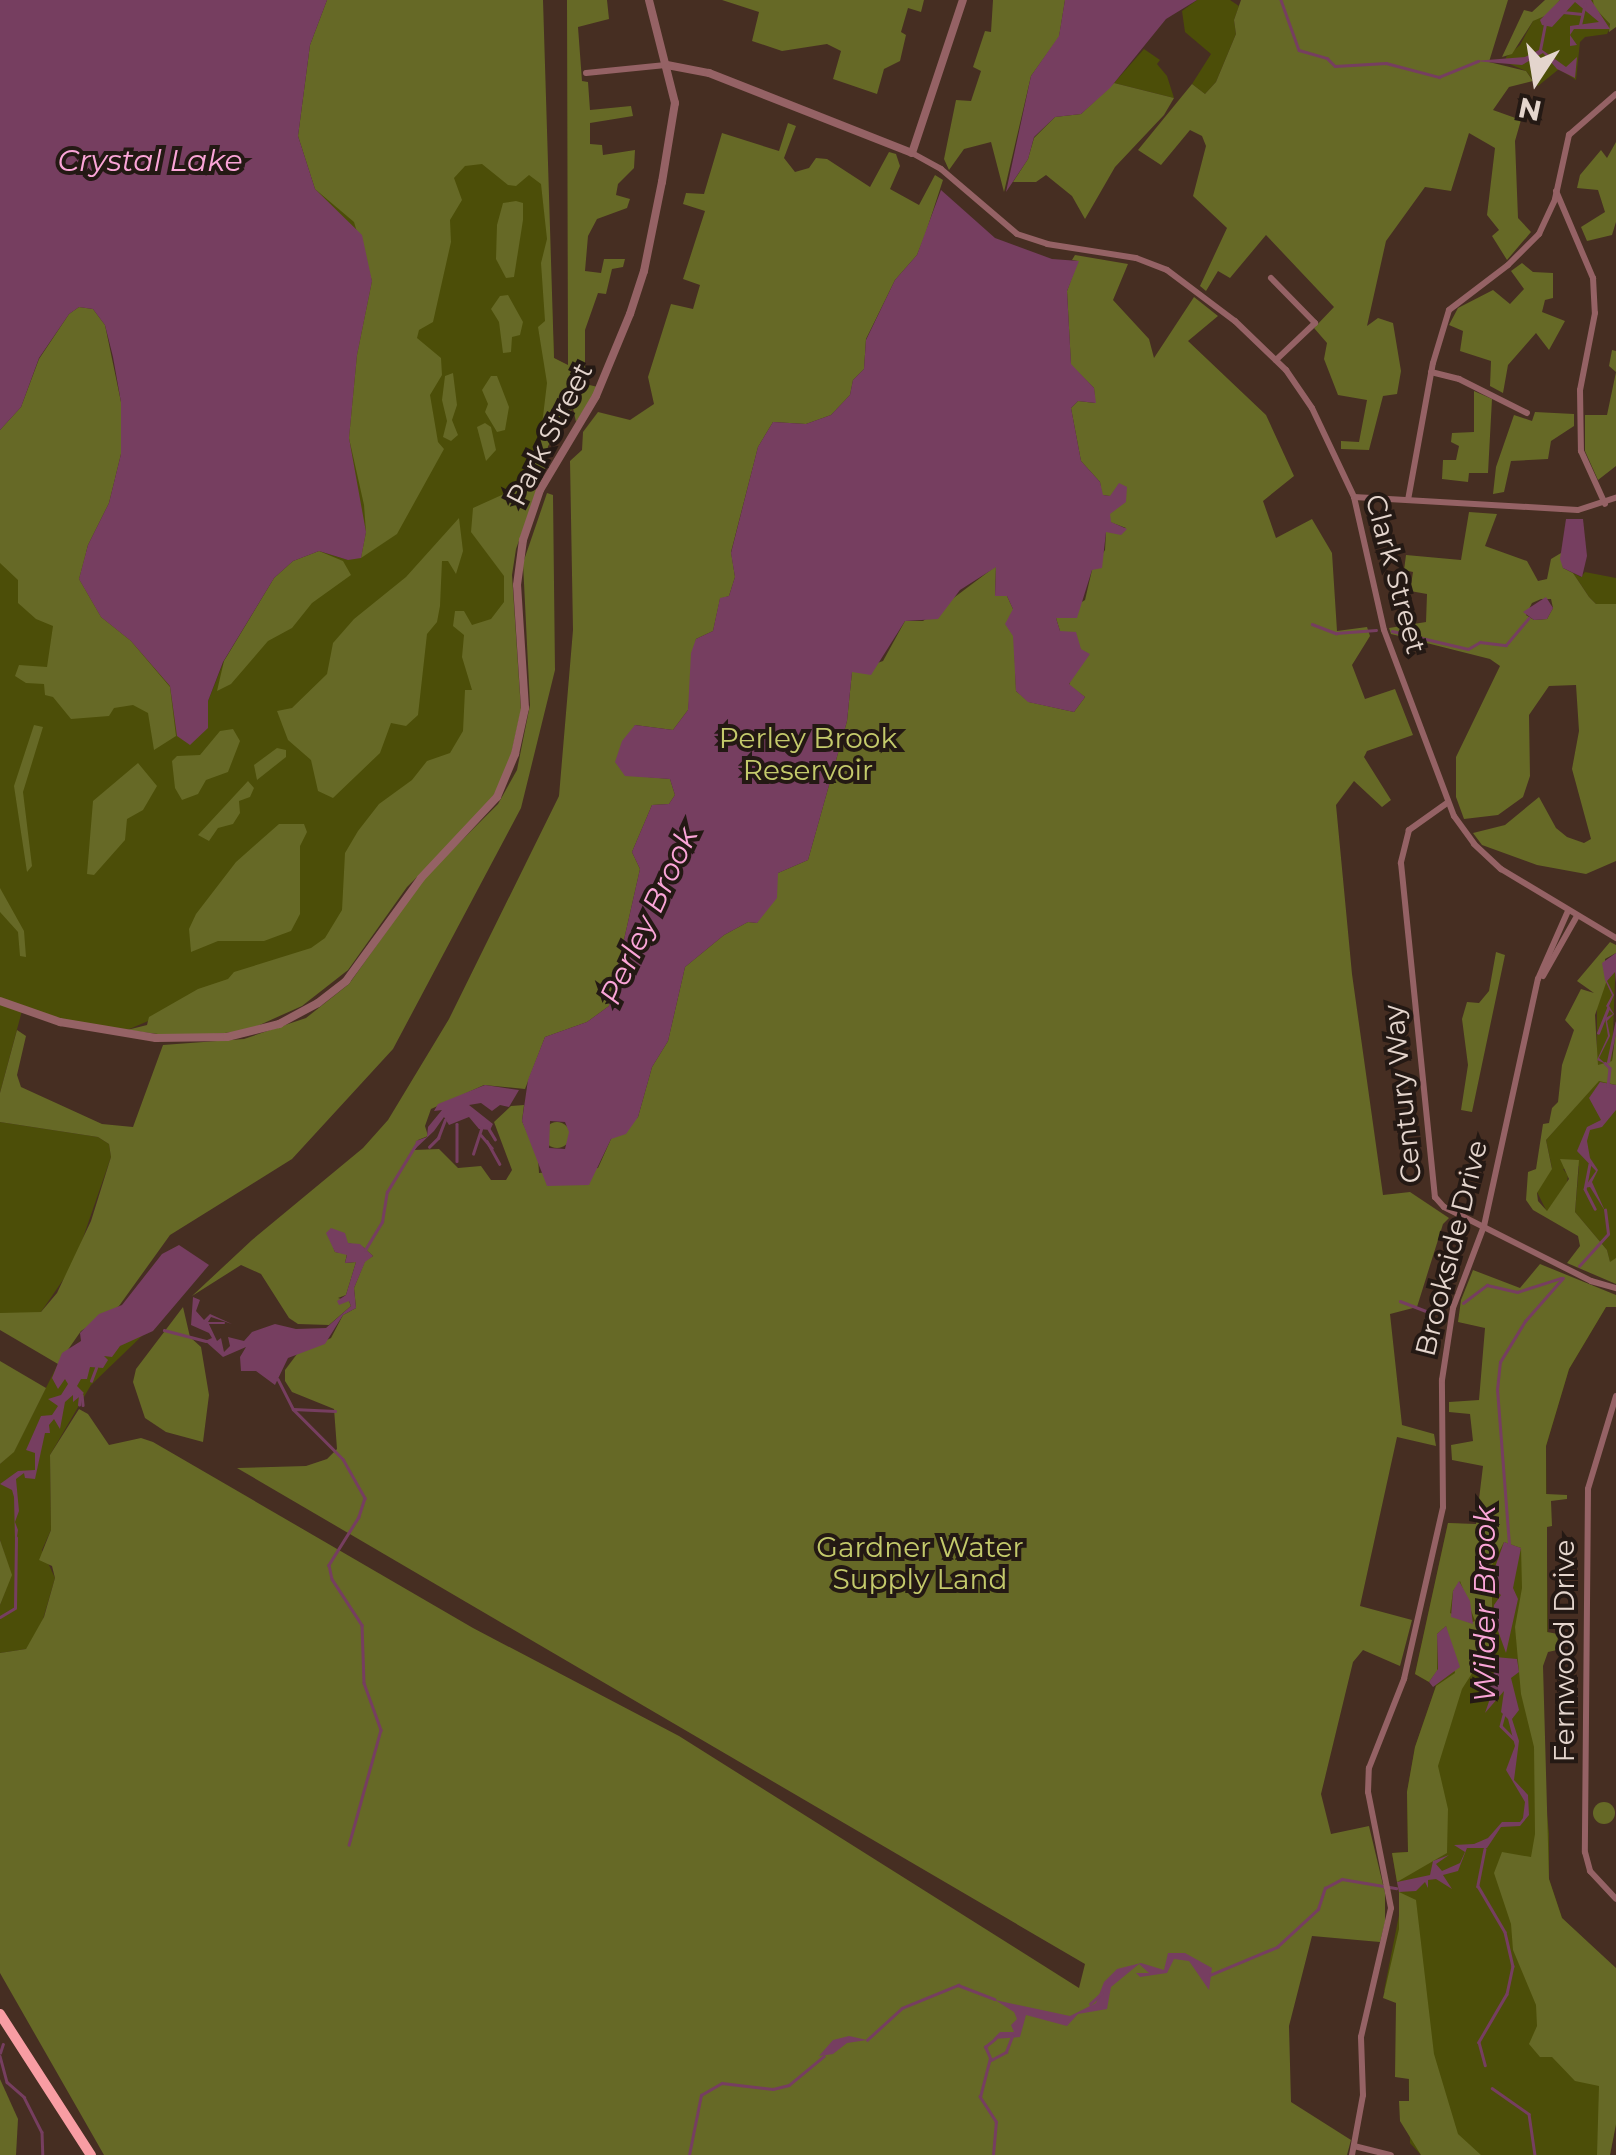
<!DOCTYPE html>
<html>
<head>
<meta charset="utf-8">
<style>
  body { margin:0 }
  #map { position:relative; width:1616px; height:2155px; overflow:hidden; background:#462e22; font-family:Montserrat,sans-serif }
  div>[style] { position:absolute }
  [style*='--x'] { left:calc(var(--x)*1px); top:calc(var(--y)*1px); width:calc(var(--w)*1px); rotate:calc(var(--a)*1deg) }
  .green>* { inset:0; background:#4c4e08 }
  .forest>* { inset:0; background:#666926 }
  .round { border-radius:50% }
  .water>* { inset:0; background:#763e60 }
  .stream>* { height:2.5px; margin:-1.25px; padding:0 1.25px; transform-origin:1.25px; border-radius:1.25px; background:#763e60 }
  .minor>* { height:6px; margin:-3px; padding:0 3px; transform-origin:3px; border-radius:3px; background:#956265 }
  .tertiary>* { height:8px; margin:-4px; padding:0 4px; transform-origin:4px; border-radius:4px; background:#956265 }
  .trunk>* { height:10px; margin:-5px; padding:0 5px; transform-origin:5px; border-radius:5px; background:#f89da3 }
  span { translate:-50% -50%; white-space:nowrap; text-align:center; line-height:1.15; -webkit-text-stroke:8px #241914; paint-order:stroke }
  .street-label { font-size:28px; color:#e4d5cd }
  .park-label { font-size:28px; color:#c4ca6b }
  .water-label { font-size:30px; color:#fba5d8; font-style:italic }
  .north { position:absolute; left:1486px; top:30px; width:100px; height:100px; -webkit-text-stroke:8px #241914; paint-order:stroke; rotate:192deg; font-size:28px; font-weight:700; line-height:40px; text-align:center; color:#e4d5cd }
  .north::after { content:''; display:block; margin:auto; width:35px; height:45px; background:#e4d5cd; clip-path:polygon(50% 0,100% 100%,50% 72%,0 100%) }
</style>
</head>
<body>
<div id="map">
  <div class="green">
    <div style="clip-path:polygon(1197px 0,1230px 0,1239px 6px,1234px 20px,1236px 34px,1216px 82px,1205px 94px,1192px 84px,1211px 54px,1185px 32px,1182px 11px)"></div>
    <div style="clip-path:polygon(1560px 0,1593px 0,1611px 26px,1607px 34px,1585px 37px,1580px 42px,1576px 80px,1559px 69px,1538px 86px,1526px 71px,1505px 62px,1506px 57px,1520px 45px,1533px 21px)"></div>
    <div style="clip-path:polygon(1144px 49px,1160px 60px,1157px 64px,1167px 76px,1174px 98px,1114px 83px)"></div>
    <div style="clip-path:polygon(546px 149px,554px 358px,578px 371px,579px 398px,542px 456px,504px 576px,504px 603px,469px 731px,321px 948px,127px 1030px,61px 1021px,23px 1007px,0 1093px,0 430px,208px 728px,208px 701px,224px 661px,319px 551px,348px 560px,315px 189px)"></div>
    <div style="clip-path:polygon(1585px 572px,1616px 578px,1616px 604px,1596px 604px,1589px 597px,1573px 573px,1581px 577px)"></div>
    <div style="clip-path:polygon(1616px 953px,1612px 1061px,1597px 1066px,1597px 1002px)"></div>
    <div style="clip-path:polygon(1599px 1080px,1616px 1085px,1616px 1259px,1610px 1263px,1607px 1250px,1575px 1212px,1579px 1166px,1563px 1169px,1568px 1175px,1567px 1183px,1547px 1212px,1537px 1192px,1552px 1168px,1546px 1140px)"></div>
    <div style="clip-path:polygon(0 1122px,98px 1137px,109px 1144px,111px 1157px,74px 1264px,41px 1312px,21px 1316px,0 1313px)"></div>
    <div style="clip-path:polygon(1607px 1294px,1616px 1295px,1616px 1307px,1606px 1307px,1569px 1369px,1546px 1446px,1548px 1652px,1530px 1653px,1549px 1833px,1549px 1879px,1562px 1918px,1598px 1952px,1616px 2060px,1607px 2069px,1616px 2124px,1610px 2155px,1421px 2155px,1410px 2143px,1407px 1996px,1384px 1991px,1401px 1905px,1392px 1853px,1408px 1852px,1407px 1792px,1415px 1747px,1436px 1686px,1415px 1674px,1448px 1523px,1507px 1527px,1504px 1470px)"></div>
    <div style="clip-path:polygon(131px 1323px,145px 1333px,91px 1385px,50px 1455px,51px 1530px,42px 1550px,55px 1578px,39px 1633px,26px 1649px,0 1653px,0 1605px,11px 1575px,0 1540px,0 1464px,14px 1451px,58px 1364px,69px 1374px,70px 1398px,74px 1383px)"></div>
  </div>
  <div class="forest">
    <div style="clip-path:polygon(327px 0,543px 0,554px 358px,568px 365px,567px 0,607px 0,609px 19px,578px 27px,582px 81px,588px 82px,590px 110px,631px 106px,633px 116px,590px 123px,590px 144px,602px 145px,603px 155px,635px 150px,634px 168px,618px 184px,616px 195px,630px 199px,627px 208px,597px 219px,588px 236px,585px 271px,601px 273px,604px 259px,625px 259px,623px 267px,612px 269px,606px 294px,598px 293px,585px 330px,585px 384px,598px 387px,576px 422px,573px 408px,548px 446px,547px 463px,516px 549px,512px 575px,521px 710px,508px 769px,487px 807px,407px 887px,348px 970px,302px 1006px,246px 1031px,181px 1037px,127px 1030px,147px 1025px,149px 1017px,198px 989px,228px 979px,234px 972px,311px 948px,325px 938px,342px 910px,345px 853px,358px 831px,379px 804px,412px 780px,427px 761px,450px 753px,463px 731px,465px 690px,472px 690px,462px 657px,464px 635px,453px 626px,455px 611px,464px 611px,472px 625px,491px 619px,504px 602px,504px 576px,471px 532px,473px 508px,517px 488px,541px 433px,547px 383px,538px 327px,545px 321px,541px 263px,547px 239px,541px 184px,529px 175px,516px 186px,508px 185px,482px 164px,465px 166px,454px 178px,462px 200px,450px 220px,451px 242px,433px 322px,419px 330px,417px 338px,441px 358px,442px 375px,430px 395px,438px 442px,444px 449px,397px 534px,361px 558px,366px 532px,364px 505px,349px 438px,357px 355px,372px 281px,354px 222px,315px 189px,298px 136px,310px 45px)"></div>
    <div style="clip-path:polygon(722px 0,924px 0,921px 12px,908px 8px,901px 32px,906px 35px,900px 61px,884px 69px,877px 94px,833px 79px,841px 51px,827px 44px,782px 51px,752px 41px,759px 12px)"></div>
    <div style="clip-path:polygon(993px 0,1065px 0,1059px 37px,1031px 76px,1004px 192px,991px 142px,964px 149px,949px 170px,944px 159px,956px 100px,971px 101px,981px 71px,973px 67px,985px 31px,991px 32px)"></div>
    <div style="clip-path:polygon(1241px 0,1508px 0,1489px 62px,1526px 71px,1533px 81px,1509px 87px,1493px 110px,1521px 120px,1515px 141px,1518px 218px,1531px 232px,1507px 260px,1492px 236px,1499px 230px,1487px 215px,1495px 148px,1469px 133px,1451px 191px,1425px 187px,1386px 241px,1367px 326px,1378px 318px,1393px 323px,1401px 371px,1397px 394px,1383px 396px,1369px 450px,1341px 449px,1341px 441px,1359px 442px,1367px 400px,1338px 395px,1324px 359px,1327px 343px,1314px 328px,1334px 307px,1266px 235px,1230px 278px,1218px 271px,1206px 291px,1200px 286px,1227px 228px,1193px 196px,1206px 146px,1202px 136px,1190px 130px,1161px 165px,1138px 150px,1192px 84px,1205px 94px,1216px 82px,1236px 34px,1234px 20px)"></div>
    <div style="clip-path:polygon(1545px 0,1560px 0,1547px 15px,1533px 21px,1512px 54px,1502px 57px,1524px 10px,1532px 12px)"></div>
    <div style="clip-path:polygon(1593px 0,1616px 0,1616px 27px,1609px 32px,1610px 24px,1594px 7px)"></div>
    <div style="clip-path:polygon(1114px 83px,1174px 98px,1164px 115px,1115px 167px,1085px 219px,1072px 196px,1046px 175px,1036px 182px,1013px 182px,1028px 159px,1034px 138px,1055px 117px,1081px 114px)"></div>
    <div style="clip-path:polygon(788px 123px,796px 126px,784px 158px,795px 172px,809px 168px,816px 158px,827px 159px,870px 187px,889px 152px,896px 154px,900px 166px,890px 189px,919px 205px,935px 175px,943px 180px,925px 235px,917px 255px,895px 280px,866px 339px,864px 369px,853px 380px,850px 395px,831px 415px,806px 424px,773px 422px,758px 447px,731px 552px,735px 577px,729px 596px,720px 599px,713px 631px,696px 639px,688px 710px,673px 730px,635px 725px,625px 775px,670px 779px,675px 795px,669px 804px,652px 805px,632px 852px,640px 869px,609px 1006px,587px 1022px,545px 1037px,525px 1089px,484px 1085px,431px 1109px,425px 1126px,428px 1136px,418px 1140px,414px 1150px,439px 1149px,458px 1168px,481px 1166px,491px 1180px,506px 1180px,512px 1170px,494px 1122px,511px 1106px,524px 1105px,522px 1121px,538px 1157px,539px 1173px,598px 1168px,611px 1139px,638px 1117px,652px 1067px,668px 1041px,685px 967px,724px 935px,748px 922px,757px 923px,778px 873px,808px 860px,847px 721px,852px 672px,883px 661px,905px 621px,923px 621px,996px 566px,995px 595px,1007px 596px,1013px 609px,1016px 691px,1029px 702px,1074px 712px,1085px 697px,1069px 685px,1081px 649px,1060px 631px,1056px 618px,1085px 600px,1092px 570px,1105px 550px,1106px 532px,1126px 528px,1110px 522px,1110px 496px,1102px 495px,1100px 482px,1081px 461px,1071px 408px,1078px 401px,1095px 403px,1094px 388px,1071px 365px,1067px 291px,1078px 261px,1072px 260px,1075px 255px,1128px 264px,1113px 300px,1149px 339px,1154px 358px,1194px 297px,1218px 316px,1188px 341px,1266px 415px,1294px 476px,1263px 501px,1276px 538px,1312px 519px,1332px 553px,1337px 631px,1367px 627px,1370px 636px,1352px 665px,1365px 699px,1395px 689px,1413px 735px,1367px 751px,1364px 757px,1391px 800px,1382px 807px,1354px 781px,1336px 805px,1352px 974px,1383px 1195px,1410px 1192px,1449px 1218px,1443px 1224px,1417px 1307px,1390px 1314px,1402px 1425px,1434px 1434px,1436px 1446px,1397px 1437px,1360px 1606px,1412px 1620px,1400px 1666px,1363px 1650px,1353px 1662px,1321px 1794px,1331px 1834px,1369px 1826px,1385px 1893px,1385px 1922px,1380px 1942px,1312px 1936px,1289px 2026px,1291px 2102px,1351px 2140px,1347px 2155px,104px 2155px,0 1973px,0 1653px,26px 1649px,44px 1617px,55px 1578px,52px 1566px,39px 1560px,51px 1530px,50px 1455px,79px 1409px,88px 1414px,109px 1445px,141px 1438px,153px 1442px,473px 1628px,679px 1736px,1079px 1988px,1085px 1964px,237px 1468px,306px 1466px,327px 1459px,337px 1449px,334px 1409px,292px 1392px,285px 1381px,285px 1370px,297px 1354px,331px 1338px,343px 1315px,356px 1308px,354px 1288px,365px 1261px,373px 1256px,363px 1247px,330px 1238px,335px 1252px,347px 1254px,345px 1263px,356px 1262px,346px 1295px,338px 1298px,349px 1301px,351px 1306px,329px 1325px,298px 1324px,289px 1318px,261px 1274px,241px 1265px,192px 1296px,252px 1240px,363px 1148px,388px 1120px,449px 1019px,559px 796px,573px 630px,570px 461px,582px 450px,583px 432px,598px 412px,630px 420px,654px 404px,648px 377px,671px 304px,693px 309px,700px 285px,683px 279px,705px 211px,683px 204px,686px 193px,704px 194px,722px 133px,779px 151px)"></div>
    <div style="clip-path:polygon(1616px 142px,1616px 222px,1612px 235px,1587px 241px,1581px 227px,1605px 212px,1598px 190px,1577px 188px,1580px 175px,1601px 150px,1607px 158px)"></div>
    <div style="clip-path:polygon(516px 201px,523px 203px,523px 220px,514px 277px,506px 278px,496px 259px,497px 225px,503px 203px)"></div>
    <div style="clip-path:polygon(1522px 263px,1533px 272px,1553px 273px,1553px 298px,1545px 300px,1542px 312px,1565px 321px,1549px 350px,1536px 333px,1508px 365px,1503px 393px,1490px 386px,1491px 361px,1460px 351px,1463px 331px,1449px 325px,1458px 308px,1493px 290px,1510px 304px,1524px 289px,1511px 271px)"></div>
    <div style="clip-path:polygon(508px 295px,523px 322px,520px 335px,512px 337px,511px 352px,503px 353px,499px 322px,491px 309px,500px 296px)"></div>
    <div style="clip-path:polygon(79px 307px,93px 309px,105px 325px,121px 402px,121px 454px,109px 503px,88px 545px,79px 579px,101px 617px,131px 641px,170px 687px,176px 736px,154px 750px,148px 713px,133px 705px,114px 708px,109px 716px,71px 719px,53px 697px,45px 695px,44px 684px,26px 683px,15px 676px,19px 665px,47px 667px,53px 626px,36px 619px,18px 603px,18px 580px,0 563px,0 430px,21px 407px,39px 359px,69px 314px)"></div>
    <div style="clip-path:polygon(1612px 350px,1616px 351px,1616px 466px,1598px 480px,1585px 451px,1585px 415px,1607px 415px,1616px 372px,1609px 366px)"></div>
    <div style="clip-path:polygon(453px 373px,457px 405px,452px 420px,458px 435px,451px 441px,443px 437px,447px 421px,442px 400px,445px 376px)"></div>
    <div style="clip-path:polygon(491px 376px,497px 376px,509px 407px,505px 430px,497px 432px,485px 412px,488px 404px,482px 390px)"></div>
    <div style="clip-path:polygon(1474px 391px,1492px 399px,1488px 473px,1469px 473px,1468px 482px,1442px 479px,1443px 460px,1456px 460px,1459px 446px,1451px 442px,1452px 433px,1474px 432px)"></div>
    <div style="clip-path:polygon(1535px 412px,1574px 414px,1574px 426px,1551px 441px,1548px 459px,1511px 461px,1504px 492px,1493px 494px,1496px 467px,1514px 415px,1532px 421px)"></div>
    <div style="clip-path:polygon(485px 423px,491px 427px,496px 450px,486px 461px,477px 427px)"></div>
    <div style="clip-path:polygon(547px 493px,553px 495px,555px 670px,521px 808px,393px 1049px,292px 1159px,170px 1235px,119px 1306px,81px 1331px,58px 1364px,0 1330px,0 1313px,41px 1312px,57px 1293px,91px 1221px,111px 1157px,109px 1144px,98px 1137px,0 1122px,0 1093px,17px 1030px,26px 1036px,17px 1075px,21px 1087px,102px 1124px,133px 1127px,163px 1045px,244px 1039px,306px 1018px,349px 984px,426px 876px,498px 804px,517px 770px,530px 705px,523px 563px)"></div>
    <div style="clip-path:polygon(evenodd,1469px 512px,1497px 514px,1485px 546px,1527px 561px,1538px 581px,1547px 579px,1551px 559px,1561px 553px,1563px 568px,1573px 573px,1589px 597px,1596px 604px,1616px 604px,1616px 861px,1586px 874px,1537px 865px,1482px 845px,1473px 833px,1505px 825px,1539px 797px,1556px 828px,1567px 837px,1584px 843px,1591px 839px,1572px 769px,1579px 731px,1576px 685px,1549px 686px,1529px 715px,1530px 776px,1523px 797px,1498px 815px,1464px 819px,1456px 797px,1456px 757px,1500px 666px,1490px 659px,1391px 634px,1389px 628px,1426px 622px,1427px 594px,1410px 591px,1413px 572px,1404px 570px,1406px 555px,1461px 560px,1469px 512px,1541px 599px,1551px 599px,1553px 608px,1547px 619px,1534px 620px,1526px 615px,1532px 603px,1541px 599px)"></div>
    <div style="clip-path:polygon(459px 518px,463px 551px,456px 574px,448px 561px,442px 561px,440px 606px,437px 622px,427px 634px,418px 715px,406px 726px,391px 723px,380px 753px,333px 798px,318px 791px,311px 760px,288px 740px,277px 711px,292px 708px,327px 674px,333px 643px,354px 619px,406px 577px)"></div>
    <div style="clip-path:polygon(319px 551px,343px 561px,351px 575px,312px 603px,292px 628px,268px 641px,231px 684px,217px 691px,224px 661px,274px 578px,293px 561px)"></div>
    <div style="clip-path:polygon(34px 725px,43px 727px,23px 792px,32px 866px,27px 872px,14px 786px)"></div>
    <div style="clip-path:polygon(233px 729px,240px 741px,228px 772px,206px 780px,198px 794px,182px 800px,175px 788px,172px 761px,177px 756px,200px 755px,220px 731px)"></div>
    <div style="clip-path:polygon(277px 748px,286px 750px,286px 757px,257px 780px,254px 765px)"></div>
    <div style="clip-path:polygon(138px 763px,157px 786px,143px 810px,127px 819px,125px 840px,94px 875px,87px 874px,93px 801px)"></div>
    <div style="clip-path:polygon(248px 781px,254px 788px,250px 797px,239px 801px,240px 813px,233px 824px,218px 828px,209px 841px,198px 835px)"></div>
    <div style="clip-path:polygon(279px 824px,304px 824px,307px 832px,300px 846px,300px 914px,291px 931px,264px 941px,218px 941px,191px 952px,189px 929px,196px 914px,236px 862px)"></div>
    <div style="clip-path:polygon(0 888px,24px 931px,26px 957px,20px 956px,18px 932px,0 912px)"></div>
    <div style="clip-path:polygon(1610px 942px,1616px 945px,1616px 953px,1605px 959px,1606px 983px,1595px 1015px,1598px 1065px,1612px 1061px,1616px 1030px,1616px 1085px,1599px 1081px,1546px 1140px,1552px 1169px,1537px 1193px,1538px 1201px,1547px 1211px,1569px 1179px,1560px 1159px,1579px 1160px,1575px 1212px,1607px 1250px,1610px 1262px,1616px 1258px,1616px 1284px,1567px 1263px,1580px 1246px,1578px 1236px,1533px 1210px,1526px 1200px,1528px 1172px,1536px 1169px,1543px 1124px,1549px 1123px,1552px 1108px,1558px 1102px,1562px 1065px,1574px 1030px,1565px 1020px,1581px 989px,1594px 993px,1577px 981px)"></div>
    <div style="clip-path:polygon(1496px 952px,1505px 955px,1472px 1112px,1461px 1110px,1468px 1065px,1462px 1019px,1467px 1002px,1479px 1003px,1489px 991px)"></div>
    <div class="round" style="left:544px;top:1122px;width:26px;height:26px"></div>
    <div style="clip-path:polygon(evenodd,1540px 1264px,1616px 1295px,1616px 1307px,1606px 1307px,1569px 1369px,1546px 1446px,1546px 1494px,1567px 1495px,1567px 1499px,1551px 1501px,1552px 1526px,1547px 1527px,1547px 1632px,1558px 1634px,1557px 1650px,1548px 1652px,1543px 1666px,1549px 1879px,1562px 1918px,1616px 1968px,1616px 2124px,1610px 2155px,1597px 2155px,1599px 2086px,1575px 2081px,1552px 2057px,1540px 2057px,1529px 2044px,1537px 2026px,1536px 2005px,1513px 1950px,1511px 1924px,1494px 1873px,1502px 1852px,1531px 1857px,1535px 1834px,1534px 1747px,1521px 1694px,1515px 1627px,1522px 1588px,1521px 1548px,1504px 1542px,1492px 1565px,1492px 1642px,1462px 1689px,1438px 1766px,1448px 1809px,1447px 1853px,1397px 1882px,1392px 1853px,1408px 1852px,1407px 1792px,1415px 1747px,1436px 1686px,1455px 1673px,1446px 1626px,1437px 1634px,1437px 1671px,1429px 1682px,1415px 1674px,1448px 1523px,1476px 1524px,1483px 1466px,1452px 1460px,1451px 1445px,1473px 1441px,1470px 1414px,1449px 1412px,1449px 1402px,1479px 1400px,1485px 1328px,1458px 1322px,1461px 1300px,1473px 1270px,1520px 1288px,1540px 1264px,1460px 1581px,1475px 1621px,1470px 1623px,1450px 1613px,1453px 1591px,1460px 1581px)"></div>
    <div style="clip-path:polygon(183px 1307px,190px 1337px,201px 1347px,209px 1395px,203px 1442px,166px 1432px,145px 1418px,133px 1382px,136px 1369px)"></div>
    <div style="clip-path:polygon(0 1361px,46px 1388px,14px 1452px,0 1464px)"></div>
    <div style="clip-path:polygon(0 1540px,12px 1575px,0 1605px)"></div>
    <div class="round" style="left:1593px;top:1802px;width:22px;height:22px"></div>
    <div style="clip-path:polygon(1399px 1892px,1416px 1900px,1434px 2054px,1458px 2134px,1481px 2155px,1421px 2155px,1400px 2121px,1399px 2101px,1409px 2101px,1409px 2079px,1395px 2077px,1396px 2003px,1383px 1998px,1399px 1929px)"></div>
    <div style="clip-path:polygon(0 2079px,18px 2119px,16px 2155px,0 2155px)"></div>
  </div>
  <div class="water">
    <div style="clip-path:polygon(0 0,327px 0,310px 45px,298px 136px,315px 189px,362px 235px,372px 281px,357px 355px,349px 438px,366px 532px,361px 558px,348px 560px,319px 551px,293px 561px,274px 578px,223px 662px,208px 701px,208px 728px,190px 745px,177px 736px,170px 686px,131px 641px,101px 617px,79px 579px,88px 545px,109px 503px,121px 454px,121px 402px,113px 357px,105px 325px,93px 309px,79px 307px,69px 314px,39px 358px,21px 407px,0 430px)"></div>
    <div style="clip-path:polygon(1065px 0,1197px 0,1166px 19px,1110px 88px,1081px 114px,1055px 117px,1034px 137px,1028px 159px,1006px 192px,1031px 76px,1059px 36px)"></div>
    <div style="clip-path:polygon(1560px 0,1591px 0,1610px 29px,1574px 29px,1570px 35px,1577px 45px,1570px 46px,1570px 26px,1599px 22px,1575px 2px,1552px 27px,1542px 25px,1540px 20px)"></div>
    <div style="clip-path:polygon(1541px 49px,1566px 67px,1577px 57px,1575px 78px,1557px 69px,1543px 53px,1522px 65px,1474px 61px,1525px 57px)"></div>
    <div style="clip-path:polygon(evenodd,941px 190px,995px 238px,1052px 259px,1079px 261px,1067px 291px,1071px 364px,1094px 388px,1096px 403px,1078px 401px,1071px 408px,1081px 461px,1100px 482px,1103px 495px,1110px 496px,1119px 483px,1127px 487px,1126px 502px,1110px 514px,1111px 522px,1127px 529px,1121px 535px,1106px 532px,1102px 568px,1092px 570px,1077px 618px,1056px 618px,1060px 631px,1076px 632px,1081px 649px,1090px 654px,1069px 684px,1085px 697px,1074px 712px,1028px 702px,1016px 691px,1013px 636px,1005px 624px,1013px 609px,1007px 596px,995px 596px,996px 567px,960px 590px,938px 619px,905px 621px,871px 675px,852px 672px,847px 721px,808px 860px,778px 873px,777px 898px,757px 923px,748px 922px,724px 935px,685px 967px,668px 1041px,652px 1067px,638px 1117px,626px 1134px,611px 1139px,589px 1185px,547px 1186px,522px 1121px,528px 1080px,545px 1037px,587px 1022px,609px 1006px,640px 869px,632px 852px,652px 805px,669px 804px,675px 795px,670px 779px,625px 776px,615px 762px,622px 741px,635px 725px,673px 730px,688px 710px,691px 653px,696px 639px,713px 631px,720px 598px,729px 596px,735px 577px,731px 553px,758px 447px,773px 422px,806px 424px,831px 415px,850px 395px,853px 380px,864px 369px,866px 340px,895px 280px,917px 255px,941px 190px,550px 1121px,565px 1122px,569px 1132px,565px 1149px,549px 1148px,550px 1121px)"></div>
    <div style="clip-path:polygon(1566px 519px,1583px 519px,1587px 556px,1582px 577px,1563px 568px,1560px 559px)"></div>
    <div style="clip-path:polygon(1546px 597px,1553px 608px,1547px 619px,1534px 620px,1523px 612px)"></div>
    <div style="clip-path:polygon(1616px 953px,1616px 983px,1615px 972px,1607px 981px,1614px 995px,1609px 1006px,1614px 1014px,1607px 1021px,1610px 1036px,1599px 1058px,1606px 1064px,1597px 1060px,1608px 1036px,1605px 1018px,1613px 1014px,1606px 1006px,1612px 995px,1605px 980px,1602px 963px)"></div>
    <div style="clip-path:polygon(1600px 1082px,1616px 1085px,1616px 1110px,1602px 1127px,1590px 1130px,1587px 1141px,1590px 1158px,1598px 1170px,1592px 1182px,1605px 1211px,1590px 1187px,1584px 1188px,1596px 1171px,1577px 1151px,1587px 1127px,1601px 1120px,1589px 1098px)"></div>
    <div style="clip-path:polygon(485px 1085px,519px 1090px,509px 1107px,500px 1105px,492px 1111px,481px 1103px,469px 1105px,493px 1124px,490px 1130px,479px 1129px,469px 1117px,449px 1125px,444px 1117px,434px 1131px,414px 1150px,416px 1141px,427px 1137px,428px 1127px,442px 1110px,434px 1111px,438px 1104px)"></div>
    <div style="clip-path:polygon(331px 1228px,345px 1233px,348px 1243px,360px 1244px,373px 1256px,365px 1262px,354px 1288px,356px 1308px,343px 1315px,325px 1344px,288px 1358px,275px 1385px,256px 1371px,241px 1371px,240px 1357px,246px 1347px,223px 1357px,205px 1341px,212px 1338px,209px 1333px,191px 1325px,193px 1297px,200px 1300px,196px 1311px,204px 1320px,210px 1314px,232px 1324px,211px 1317px,208px 1322px,217px 1341px,221px 1338px,224px 1352px,230px 1346px,228px 1337px,244px 1341px,252px 1332px,275px 1324px,296px 1329px,326px 1328px,351px 1306px,349px 1301px,339px 1305px,337px 1301px,346px 1295px,356px 1262px,345px 1263px,347px 1255px,335px 1252px,326px 1233px)"></div>
    <div style="clip-path:polygon(179px 1245px,209px 1265px,153px 1331px,120px 1346px,112px 1357px,104px 1356px,108px 1360px,103px 1368px,90px 1367px,87px 1379px,81px 1379px,77px 1386px,84px 1393px,73px 1402px,73px 1395px,65px 1402px,60px 1429px,54px 1419px,49px 1425px,50px 1433px,45px 1433px,35px 1479px,25px 1478px,24px 1473px,16px 1479px,19px 1511px,15px 1522px,18px 1530px,17px 1537px,15px 1541px,14px 1497px,12px 1490px,0 1484px,18px 1471px,35px 1470px,35px 1453px,26px 1450px,41px 1416px,52px 1415px,58px 1406px,48px 1399px,61px 1395px,68px 1384px,65px 1379px,58px 1389px,52px 1378px,62px 1353px,81px 1341px,80px 1333px,99px 1314px,122px 1305px,162px 1254px)"></div>
    <div style="clip-path:polygon(1504px 1542px,1521px 1548px,1513px 1588px,1518px 1599px,1506px 1653px,1493px 1617px,1494px 1605px,1501px 1595px,1495px 1590px,1494px 1570px)"></div>
    <div style="clip-path:polygon(1459px 1581px,1470px 1601px,1473px 1624px,1451px 1617px,1453px 1591px)"></div>
    <div style="clip-path:polygon(1446px 1626px,1460px 1667px,1433px 1687px,1429px 1682px,1438px 1669px,1437px 1634px)"></div>
    <div style="clip-path:polygon(1495px 1657px,1517px 1659px,1519px 1672px,1511px 1678px,1519px 1710px,1512px 1719px,1519px 1741px,1514px 1780px,1528px 1795px,1529px 1815px,1520px 1826px,1501px 1827px,1487px 1848px,1467px 1848px,1458px 1871px,1443px 1875px,1452px 1889px,1436px 1879px,1428px 1880px,1428px 1888px,1425px 1882px,1416px 1891px,1399px 1892px,1397px 1882px,1430px 1875px,1433px 1861px,1449px 1855px,1436px 1864px,1442px 1871px,1460px 1863px,1465px 1852px,1454px 1845px,1474px 1844px,1488px 1838px,1502px 1822px,1520px 1822px,1523px 1818px,1525px 1802px,1506px 1770px,1515px 1746px,1508px 1719px,1501px 1712px,1504px 1691px,1485px 1713px,1493px 1690px,1483px 1688px,1493px 1680px)"></div>
    <div style="clip-path:polygon(1168px 1953px,1185px 1953px,1212px 1968px,1209px 1990px,1189px 1961px,1174px 1959px,1167px 1973px,1140px 1977px,1136px 1973px,1149px 1973px,1139px 1964px,1111px 1987px,1107px 2009px,1078px 2014px,1067px 2026px,1026px 2015px,1020px 2037px,993px 2039px,1000px 2032px,1014px 2032px,1011px 2025px,1017px 2019px,1014px 2012px,995px 2000px,1070px 2016px,1096px 2003px,1104px 1982px,1117px 1969px,1141px 1963px,1164px 1970px)"></div>
    <div style="clip-path:polygon(849px 2036px,867px 2040px,847px 2043px,833px 2054px,819px 2056px,833px 2040px)"></div>
  </div>
  <div class="stream">
    <div style="--x:1281;--y:0;--w:53;--a:70.2"></div>
    <div style="--x:1299;--y:50;--w:29;--a:16"></div>
    <div style="--x:1327;--y:58;--w:11;--a:45"></div>
    <div style="--x:1335;--y:66;--w:51;--a:-3.4"></div>
    <div style="--x:1386;--y:63;--w:55;--a:14.8"></div>
    <div style="--x:1439;--y:77;--w:42;--a:-22.3"></div>
    <div style="--x:1563;--y:12;--w:19;--a:6"></div>
    <div style="--x:1580;--y:25;--w:22;--a:-77"></div>
    <div style="--x:1540;--y:50;--w:25;--a:-79"></div>
    <div style="--x:1312;--y:624;--w:26;--a:21"></div>
    <div style="--x:1336;--y:633;--w:40;--a:-4.3"></div>
    <div style="--x:1392;--y:631;--w:78;--a:13.3"></div>
    <div style="--x:1468;--y:649;--w:14;--a:-30"></div>
    <div style="--x:1480;--y:642;--w:26;--a:7"></div>
    <div style="--x:1506;--y:645;--w:35;--a:-50"></div>
    <div style="--x:1598;--y:1033;--w:27;--a:-68"></div>
    <div style="--x:1608;--y:1062;--w:40;--a:-78"></div>
    <div style="--x:1605;--y:1063;--w:7;--a:45"></div>
    <div style="--x:1610;--y:1068;--w:18;--a:96"></div>
    <div style="--x:457;--y:1124;--w:37;--a:90"></div>
    <div style="--x:489;--y:1129;--w:12;--a:59"></div>
    <div style="--x:481;--y:1135;--w:17;--a:50"></div>
    <div style="--x:487;--y:1141;--w:26;--a:61"></div>
    <div style="--x:429;--y:1147;--w:13;--a:-45"></div>
    <div style="--x:438;--y:1138;--w:19;--a:-69"></div>
    <div style="--x:473;--y:1154;--w:26;--a:-72"></div>
    <div style="--x:1590;--y:1164;--w:25;--a:101"></div>
    <div style="--x:1585;--y:1189;--w:22;--a:63"></div>
    <div style="--x:365;--y:1250;--w:33;--a:-59"></div>
    <div style="--x:382;--y:1222;--w:30;--a:-81"></div>
    <div style="--x:387;--y:1192;--w:54;--a:-58.7"></div>
    <div style="--x:1579;--y:1266;--w:43;--a:-47.8"></div>
    <div style="--x:1608;--y:1234;--w:24;--a:-97"></div>
    <div style="--x:1400;--y:1301;--w:31;--a:21"></div>
    <div style="--x:1429;--y:1312;--w:15;--a:-8"></div>
    <div style="--x:1463;--y:1303;--w:30;--a:-37"></div>
    <div style="--x:1487;--y:1285;--w:31;--a:13"></div>
    <div style="--x:1517;--y:1292;--w:46;--a:-17.7"></div>
    <div style="--x:207;--y:1323;--w:17;--a:0"></div>
    <div style="--x:164;--y:1330;--w:43;--a:14.7"></div>
    <div style="--x:278;--y:1379;--w:34;--a:63"></div>
    <div style="--x:293;--y:1409;--w:42;--a:2.7"></div>
    <div style="--x:91;--y:1381;--w:14;--a:-69"></div>
    <div style="--x:82;--y:1395;--w:10;--a:84"></div>
    <div style="--x:79;--y:1405;--w:9;--a:-84"></div>
    <div style="--x:293;--y:1409;--w:71;--a:45"></div>
    <div style="--x:343;--y:1459;--w:45;--a:60.6"></div>
    <div style="--x:365;--y:1498;--w:20;--a:108"></div>
    <div style="--x:359;--y:1517;--w:57;--a:122"></div>
    <div style="--x:329;--y:1565;--w:14;--a:78"></div>
    <div style="--x:332;--y:1579;--w:55;--a:56.9"></div>
    <div style="--x:362;--y:1625;--w:58;--a:88"></div>
    <div style="--x:364;--y:1683;--w:50;--a:70.1"></div>
    <div style="--x:381;--y:1730;--w:119;--a:105.5"></div>
    <div style="--x:1509;--y:1545;--w:155;--a:-94.4"></div>
    <div style="--x:1497;--y:1390;--w:28;--a:-84"></div>
    <div style="--x:1500;--y:1362;--w:48;--a:-58.6"></div>
    <div style="--x:1525;--y:1321;--w:57;--a:-48.5"></div>
    <div style="--x:0;--y:1617;--w:17;--a:-31"></div>
    <div style="--x:15;--y:1608;--w:70;--a:-89.2"></div>
    <div style="--x:1504;--y:1715;--w:11;--a:105"></div>
    <div style="--x:1501;--y:1726;--w:18;--a:45"></div>
    <div style="--x:1485;--y:1849;--w:38;--a:101"></div>
    <div style="--x:1478;--y:1886;--w:53;--a:59.6"></div>
    <div style="--x:1505;--y:1932;--w:35;--a:77"></div>
    <div style="--x:1513;--y:1966;--w:29;--a:102"></div>
    <div style="--x:1507;--y:1994;--w:56;--a:120.3"></div>
    <div style="--x:1479;--y:2042;--w:24;--a:75"></div>
    <div style="--x:1210;--y:1975;--w:73;--a:-22.7"></div>
    <div style="--x:1277;--y:1947;--w:56;--a:-42.8"></div>
    <div style="--x:1318;--y:1909;--w:22;--a:-72"></div>
    <div style="--x:1325;--y:1888;--w:19;--a:-28"></div>
    <div style="--x:1342;--y:1879;--w:55;--a:9.5"></div>
    <div style="--x:1090;--y:2004;--w:16;--a:-43"></div>
    <div style="--x:867;--y:2040;--w:47;--a:-42.4"></div>
    <div style="--x:902;--y:2008;--w:61;--a:-22.3"></div>
    <div style="--x:958;--y:1985;--w:39;--a:21"></div>
    <div style="--x:0;--y:2053;--w:9;--a:-72"></div>
    <div style="--x:0;--y:2056;--w:27;--a:75"></div>
    <div style="--x:7;--y:2082;--w:23;--a:41"></div>
    <div style="--x:24;--y:2097;--w:39;--a:63"></div>
    <div style="--x:42;--y:2132;--w:23;--a:88"></div>
    <div style="--x:991;--y:2060;--w:17;--a:-28"></div>
    <div style="--x:1006;--y:2052;--w:17;--a:-69"></div>
    <div style="--x:1492;--y:2088;--w:45;--a:35.1"></div>
    <div style="--x:1529;--y:2114;--w:41;--a:81.7"></div>
    <div style="--x:689;--y:2155;--w:61;--a:-78.7"></div>
    <div style="--x:701;--y:2095;--w:24;--a:-30"></div>
    <div style="--x:722;--y:2083;--w:51;--a:6.7"></div>
    <div style="--x:773;--y:2089;--w:16;--a:-14"></div>
    <div style="--x:789;--y:2085;--w:45;--a:-39.6"></div>
    <div style="--x:993;--y:2155;--w:33;--a:-85"></div>
    <div style="--x:996;--y:2122;--w:30;--a:-123"></div>
    <div style="--x:980;--y:2097;--w:40;--a:-75.6"></div>
    <div style="--x:990;--y:2058;--w:12;--a:-114"></div>
    <div style="--x:985;--y:2047;--w:13;--a:-39"></div>
  </div>
  <div class="minor">
    <div style="--x:586;--y:73;--w:80;--a:-5.7"></div>
    <div style="--x:912;--y:153;--w:33;--a:29"></div>
    <div style="--x:941;--y:169;--w:100;--a:40.5"></div>
    <div style="--x:1017;--y:234;--w:32;--a:18"></div>
    <div style="--x:1047;--y:244;--w:90;--a:8.9"></div>
    <div style="--x:1136;--y:258;--w:33;--a:21"></div>
    <div style="--x:1167;--y:270;--w:85;--a:36.9"></div>
    <div style="--x:1235;--y:321;--w:71;--a:43.9"></div>
    <div style="--x:1286;--y:370;--w:46;--a:55.6"></div>
    <div style="--x:1312;--y:408;--w:98;--a:64.7"></div>
    <div style="--x:1354;--y:497;--w:136;--a:77.3"></div>
    <div style="--x:1384;--y:630;--w:199;--a:69.4"></div>
    <div style="--x:1454;--y:816;--w:34;--a:54"></div>
    <div style="--x:1474;--y:844;--w:37;--a:43"></div>
    <div style="--x:1501;--y:869;--w:134;--a:31"></div>
    <div style="--x:1556;--y:191;--w:95;--a:67"></div>
    <div style="--x:1593;--y:278;--w:35;--a:87"></div>
    <div style="--x:1595;--y:313;--w:78;--a:101"></div>
    <div style="--x:1580;--y:390;--w:61;--a:89.1"></div>
    <div style="--x:1581;--y:451;--w:58;--a:65.6"></div>
    <div style="--x:1271;--y:278;--w:63;--a:45.6"></div>
    <div style="--x:1315;--y:323;--w:54;--a:136.5"></div>
    <div style="--x:1431;--y:372;--w:29;--a:14"></div>
    <div style="--x:1459;--y:379;--w:76;--a:26.6"></div>
    <div style="--x:1354;--y:497;--w:224;--a:3.3"></div>
    <div style="--x:1578;--y:510;--w:40;--a:-18"></div>
    <div style="--x:1408;--y:500;--w:139;--a:-79.7"></div>
    <div style="--x:1433;--y:363;--w:55;--a:-73.2"></div>
    <div style="--x:1449;--y:310;--w:74;--a:-37.3"></div>
    <div style="--x:1508;--y:265;--w:44;--a:-45"></div>
    <div style="--x:1539;--y:234;--w:38;--a:-65"></div>
    <div style="--x:1555;--y:199;--w:66;--a:-77.7"></div>
    <div style="--x:1569;--y:135;--w:62;--a:-41.1"></div>
    <div style="--x:1447;--y:803;--w:47;--a:144.6"></div>
    <div style="--x:1409;--y:830;--w:34;--a:104"></div>
    <div style="--x:1401;--y:863;--w:336;--a:84.2"></div>
    <div style="--x:1435;--y:1197;--w:13;--a:48"></div>
    <div style="--x:1444;--y:1207;--w:165;--a:26.7"></div>
    <div style="--x:1591;--y:1281;--w:26;--a:16"></div>
    <div style="--x:1543;--y:976;--w:69;--a:-60.5"></div>
    <div style="--x:1616;--y:1396;--w:97;--a:106.8"></div>
    <div style="--x:1588;--y:1489;--w:363;--a:90.5"></div>
    <div style="--x:1585;--y:1852;--w:20;--a:75"></div>
    <div style="--x:1590;--y:1871;--w:38;--a:47"></div>
    <div style="--x:1354;--y:2146;--w:38;--a:14"></div>
    <div style="--x:1352;--y:2155;--w:61;--a:-79.6"></div>
    <div style="--x:1363;--y:2095;--w:58;--a:-92"></div>
    <div style="--x:1361;--y:2037;--w:132;--a:-76.9"></div>
    <div style="--x:1391;--y:1908;--w:118;--a:-101.2"></div>
    <div style="--x:1368;--y:1792;--w:24;--a:-88"></div>
    <div style="--x:1369;--y:1768;--w:96;--a:-68.5"></div>
    <div style="--x:1404;--y:1679;--w:176;--a:-77.2"></div>
    <div style="--x:1443;--y:1507;--w:127;--a:-90.5"></div>
    <div style="--x:1442;--y:1380;--w:73;--a:-81.3"></div>
    <div style="--x:1453;--y:1308;--w:88;--a:-69.3"></div>
    <div style="--x:1484;--y:1226;--w:253;--a:-77.7"></div>
    <div style="--x:1538;--y:979;--w:74;--a:-66.2"></div>
  </div>
  <div class="tertiary">
    <div style="--x:667;--y:65;--w:43;--a:10.8"></div>
    <div style="--x:709;--y:73;--w:218;--a:21.5"></div>
    <div style="--x:912;--y:153;--w:161;--a:-71.6"></div>
    <div style="--x:0;--y:1001;--w:64;--a:19.3"></div>
    <div style="--x:60;--y:1022;--w:97;--a:9.5"></div>
    <div style="--x:156;--y:1038;--w:71;--a:-0.8"></div>
    <div style="--x:227;--y:1037;--w:54;--a:-14"></div>
    <div style="--x:279;--y:1024;--w:44;--a:-28.3"></div>
    <div style="--x:318;--y:1003;--w:36;--a:-38"></div>
    <div style="--x:346;--y:981;--w:127;--a:-53.9"></div>
    <div style="--x:421;--y:878;--w:111;--a:-46.8"></div>
    <div style="--x:497;--y:797;--w:47;--a:-67.3"></div>
    <div style="--x:515;--y:754;--w:47;--a:-77.7"></div>
    <div style="--x:525;--y:708;--w:123;--a:-93.7"></div>
    <div style="--x:517;--y:585;--w:45;--a:-82.4"></div>
    <div style="--x:523;--y:540;--w:53;--a:-71.2"></div>
    <div style="--x:540;--y:490;--w:109;--a:-59.2"></div>
    <div style="--x:596;--y:396;--w:89;--a:-67.5"></div>
    <div style="--x:630;--y:314;--w:45;--a:-72"></div>
    <div style="--x:644;--y:271;--w:91;--a:-78.6"></div>
    <div style="--x:662;--y:182;--w:80;--a:-80.7"></div>
    <div style="--x:675;--y:103;--w:106;--a:-104.2"></div>
  </div>
  <div class="trunk">
    <div style="--x:0;--y:2014;--w:168;--a:57.2"></div>
  </div>
  <div class="street-label">
    <span style="left:549px;top:434px;rotate:-63deg">Park Street</span>
    <span style="left:1396px;top:574px;rotate:75deg">Clark Street</span>
    <span style="left:1402px;top:1094px;rotate:-96deg">Century Way</span>
    <span style="left:1451px;top:1248px;rotate:-76deg">Brookside Drive</span>
    <span style="left:1564px;top:1651px;rotate:-90deg">Fernwood Drive</span>
  </div>
  <div class="park-label">
    <span style="left:808px;top:754px">Perley Brook<br>Reservoir</span>
    <span style="left:920px;top:1563px">Gardner Water<br>Supply Land</span>
  </div>
  <div class="water-label">
    <span style="left:150px;top:161px">Crystal Lake</span>
    <span style="left:649px;top:916px;rotate:-65deg">Perley Brook</span>
    <span style="left:1485px;top:1604px;rotate:-90deg">Wilder Brook</span>
  </div>
  <div class="north">N</div>
</div>
</body>
</html>
